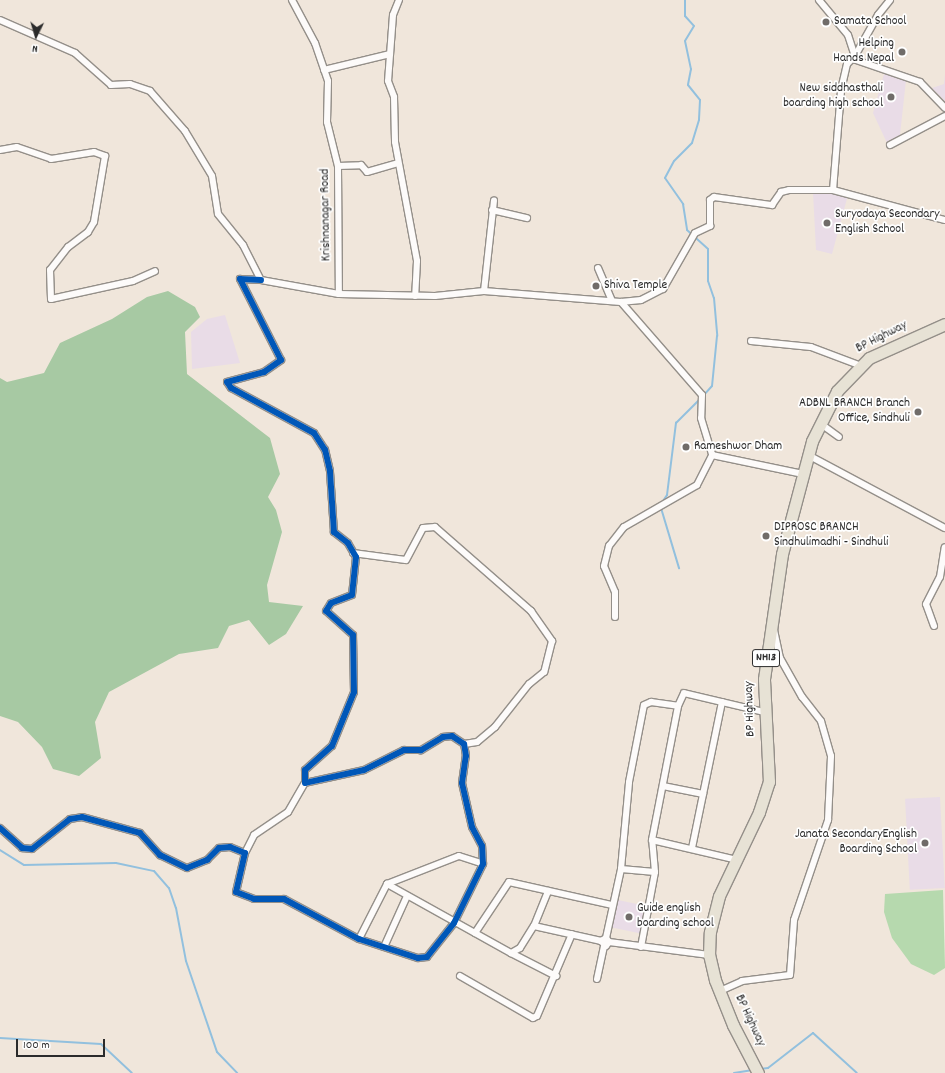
<!DOCTYPE html>
<html>
<head>
<meta charset="utf-8">
<style>
  body { margin:0 }
  #map { position:relative; width:945px; height:1073px; overflow:hidden; background:#f0e6db; font-family:Dekko,sans-serif }
  div>[style] { position:absolute }
  [style*='--x'] { left:calc(var(--x)*1px); top:calc(var(--y)*1px); width:calc(var(--w)*1px); rotate:calc(var(--a)*1deg) }
  .built>* { inset:0; background:#e9dce7; transform-origin:0 0 }
  .green>* { inset:0; background:#b6d9ae }
  .forest>* { inset:0; background:#a7c9a3 }
  .stream>* { height:2px; margin:-1px; padding:0 1px; transform-origin:1px; border-radius:1px; background:#92c0de }
  .roads { filter:drop-shadow(1px 0 #948f89) drop-shadow(-1px 0 #948f89) drop-shadow(0 1px #948f89) drop-shadow(0 -1px #948f89) }
  .street>* { height:6px; margin:-3px; padding:0 3px; transform-origin:3px; border-radius:3px; background:#fdfbfa }
  .highway>* { height:11px; margin:-5.5px; padding:0 5.5px; transform-origin:5.5px; border-radius:5.5px; background:#e7e2d5 }
  .cycleway>* { height:6px; margin:-3px; padding:0 3px; transform-origin:3px; border-radius:3px; background:#0057b8 }
  .dots>* { width:11px; height:11px; translate:-50% -50%; box-sizing:border-box; border:2px solid #fff; border-radius:50% }
  span { translate:-50% -50%; white-space:nowrap; text-align:center; line-height:1.15; -webkit-text-stroke:3.5px #fff; paint-order:stroke }
  .shield-label span { padding:1px 3px; background:#fff; border:1px solid; border-radius:3px; -webkit-text-stroke-width:0 }
  .shield-label { font-size:12px; color:#2b2b2b; font-weight:700 }
  .poi-label { font-size:13px; color:#2b2b2b }
  .left { translate:0 -50%; text-align:left }
  .right { translate:-100% -50%; text-align:right }
  .street-label { font-size:13px; color:#2b2b2b }
  .north { position:absolute; left:16px; top:16px; width:40px; height:40px; -webkit-text-stroke:3px #fff; paint-order:stroke; rotate:185deg; font-size:11px; font-weight:700; line-height:16px; text-align:center; color:#2b2b2b }
  .north::after { content:''; display:block; margin:auto; width:14px; height:18px; background:#2b2b2b; clip-path:polygon(50% 0,100% 100%,50% 72%,0 100%) }
  .scale { position:absolute; left:16px; top:1039px; width:89px; height:18px; box-sizing:border-box; border:2px solid #2b2b2b; border-top:0; padding-left:5px; font-size:12px; line-height:14px; white-space:nowrap; color:#2b2b2b; -webkit-text-stroke:3px #fff; paint-order:stroke }
</style>
</head>
<body>
<div id="map">
  <div class="built">
    <div style="clip-path:polygon(884px 74px,906px 80px,900px 135px,887px 143px,873px 113px)"></div>
    <div style="clip-path:polygon(945px 74px,945px 101px,932px 88px,944px 84px)"></div>
    <div style="clip-path:polygon(813px 192px,848px 195px,832px 254px,816px 250px)"></div>
    <div style="clip-path:polygon(225px 315px,240px 363px,192px 369px,191px 332px,207px 319px)"></div>
    <div style="left:940px;top:797px;width:91px;height:35px;rotate:87deg"></div>
    <div style="left:618px;top:900px;width:29px;height:28px;rotate:12deg"></div>
  </div>
  <div class="green">
    <div style="clip-path:polygon(943px 890px,945px 968px,934px 975px,911px 964px,892px 938px,884px 912px,885px 894px)"></div>
  </div>
  <div class="forest">
    <div style="clip-path:polygon(168px 291px,195px 307px,200px 317px,185px 332px,187px 374px,270px 438px,280px 474px,268px 497px,276px 510px,282px 532px,267px 585px,269px 602px,303px 606px,286px 634px,269px 645px,249px 620px,229px 626px,218px 648px,179px 654px,109px 692px,95px 722px,101px 758px,79px 776px,53px 769px,42px 747px,18px 722px,0 716px,0 378px,7px 382px,44px 373px,60px 343px,112px 319px,147px 297px)"></div>
  </div>
  <div class="stream">
    <div style="--x:685;--y:0;--w:16;--a:90"></div>
    <div style="--x:685;--y:16;--w:13;--a:48"></div>
    <div style="--x:694;--y:26;--w:17;--a:121"></div>
    <div style="--x:685;--y:41;--w:29;--a:78"></div>
    <div style="--x:691;--y:69;--w:16;--a:101"></div>
    <div style="--x:688;--y:85;--w:19;--a:51"></div>
    <div style="--x:700;--y:100;--w:20;--a:93"></div>
    <div style="--x:699;--y:120;--w:24;--a:107"></div>
    <div style="--x:692;--y:143;--w:25;--a:135"></div>
    <div style="--x:674;--y:161;--w:19;--a:118"></div>
    <div style="--x:665;--y:178;--w:32;--a:55"></div>
    <div style="--x:683;--y:204;--w:26;--a:81"></div>
    <div style="--x:687;--y:230;--w:28;--a:42"></div>
    <div style="--x:708;--y:249;--w:32;--a:90"></div>
    <div style="--x:708;--y:281;--w:18;--a:71"></div>
    <div style="--x:714;--y:298;--w:38;--a:85"></div>
    <div style="--x:717;--y:336;--w:50;--a:95.7"></div>
    <div style="--x:712;--y:386;--w:13;--a:132"></div>
    <div style="--x:661;--y:504;--w:11;--a:-56"></div>
    <div style="--x:667;--y:495;--w:73;--a:-82.9"></div>
    <div style="--x:676;--y:423;--w:34;--a:-45"></div>
    <div style="--x:661;--y:508;--w:63;--a:73.3"></div>
    <div style="--x:0;--y:850;--w:28;--a:32"></div>
    <div style="--x:24;--y:865;--w:92;--a:-1.2"></div>
    <div style="--x:116;--y:863;--w:39;--a:12"></div>
    <div style="--x:154;--y:871;--w:23;--a:49"></div>
    <div style="--x:169;--y:888;--w:21;--a:71"></div>
    <div style="--x:176;--y:908;--w:54;--a:79.3"></div>
    <div style="--x:186;--y:961;--w:96;--a:71.2"></div>
    <div style="--x:217;--y:1052;--w:29;--a:46"></div>
    <div style="--x:0;--y:1038;--w:101;--a:3.4"></div>
    <div style="--x:101;--y:1044;--w:42;--a:43.1"></div>
    <div style="--x:759;--y:1069;--w:9;--a:-6"></div>
    <div style="--x:768;--y:1068;--w:57;--a:-37.9"></div>
    <div style="--x:813;--y:1033;--w:59;--a:42.3"></div>
    <div style="--x:734;--y:1073;--w:19;--a:-9"></div>
  </div>
  <div class="roads">
    <div class="street">
      <div style="--x:292;--y:0;--w:49;--a:61.9"></div>
      <div style="--x:315;--y:43;--w:40;--a:71.1"></div>
      <div style="--x:328;--y:81;--w:41;--a:91.4"></div>
      <div style="--x:327;--y:122;--w:45;--a:76"></div>
      <div style="--x:338;--y:166;--w:128;--a:89.6"></div>
      <div style="--x:399;--y:0;--w:16;--a:112"></div>
      <div style="--x:393;--y:15;--w:66;--a:94.3"></div>
      <div style="--x:388;--y:81;--w:17;--a:69"></div>
      <div style="--x:394;--y:97;--w:45;--a:88.7"></div>
      <div style="--x:395;--y:142;--w:121;--a:79.5"></div>
      <div style="--x:417;--y:261;--w:35;--a:93"></div>
      <div style="--x:819;--y:0;--w:45;--a:50.4"></div>
      <div style="--x:848;--y:35;--w:22;--a:72"></div>
      <div style="--x:855;--y:56;--w:11;--a:135"></div>
      <div style="--x:847;--y:64;--w:28;--a:103"></div>
      <div style="--x:841;--y:91;--w:99;--a:94.6"></div>
      <div style="--x:0;--y:20;--w:82;--a:23.7"></div>
      <div style="--x:75;--y:53;--w:48;--a:41.6"></div>
      <div style="--x:111;--y:85;--w:19;--a:-3"></div>
      <div style="--x:130;--y:84;--w:21;--a:19"></div>
      <div style="--x:150;--y:91;--w:53;--a:48.8"></div>
      <div style="--x:185;--y:131;--w:52;--a:59"></div>
      <div style="--x:212;--y:176;--w:38;--a:81"></div>
      <div style="--x:218;--y:214;--w:40;--a:51"></div>
      <div style="--x:243;--y:245;--w:39;--a:63"></div>
      <div style="--x:261;--y:280;--w:79;--a:10.2"></div>
      <div style="--x:339;--y:294;--w:96;--a:1.2"></div>
      <div style="--x:435;--y:296;--w:49;--a:-5.8"></div>
      <div style="--x:484;--y:291;--w:137;--a:4.6"></div>
      <div style="--x:621;--y:302;--w:123;--a:48.9"></div>
      <div style="--x:702;--y:395;--w:23;--a:92"></div>
      <div style="--x:701;--y:418;--w:39;--a:73"></div>
      <div style="--x:712;--y:455;--w:93;--a:11.8"></div>
      <div style="--x:855;--y:56;--w:47;--a:-60.7"></div>
      <div style="--x:878;--y:15;--w:19;--a:-51"></div>
      <div style="--x:853;--y:59;--w:71;--a:18.9"></div>
      <div style="--x:920;--y:82;--w:36;--a:46"></div>
      <div style="--x:324;--y:70;--w:68;--a:-13.6"></div>
      <div style="--x:890;--y:145;--w:62;--a:-27.8"></div>
      <div style="--x:0;--y:150;--w:17;--a:-10"></div>
      <div style="--x:17;--y:147;--w:36;--a:19"></div>
      <div style="--x:51;--y:159;--w:44;--a:-9.2"></div>
      <div style="--x:94;--y:152;--w:12;--a:20"></div>
      <div style="--x:105;--y:156;--w:67;--a:99.5"></div>
      <div style="--x:94;--y:222;--w:12;--a:121"></div>
      <div style="--x:88;--y:232;--w:25;--a:143"></div>
      <div style="--x:68;--y:247;--w:29;--a:128"></div>
      <div style="--x:50;--y:270;--w:29;--a:88"></div>
      <div style="--x:51;--y:299;--w:84;--a:-12.4"></div>
      <div style="--x:133;--y:281;--w:24;--a:-24"></div>
      <div style="--x:338;--y:166;--w:23;--a:-2"></div>
      <div style="--x:361;--y:165;--w:9;--a:49"></div>
      <div style="--x:367;--y:172;--w:32;--a:-16"></div>
      <div style="--x:492;--y:210;--w:36;--a:13"></div>
      <div style="--x:598;--y:268;--w:34;--a:67"></div>
      <div style="--x:484;--y:291;--w:91;--a:-83.7"></div>
      <div style="--x:621;--y:302;--w:20;--a:-6"></div>
      <div style="--x:641;--y:300;--w:25;--a:-27"></div>
      <div style="--x:663;--y:289;--w:64;--a:-60.3"></div>
      <div style="--x:695;--y:233;--w:17;--a:-25"></div>
      <div style="--x:710;--y:226;--w:26;--a:-90"></div>
      <div style="--x:710;--y:200;--w:5;--a:-37"></div>
      <div style="--x:714;--y:197;--w:59;--a:7.9"></div>
      <div style="--x:772;--y:205;--w:16;--a:-55"></div>
      <div style="--x:781;--y:192;--w:8;--a:-14"></div>
      <div style="--x:789;--y:190;--w:44;--a:0"></div>
      <div style="--x:833;--y:190;--w:116;--a:15"></div>
      <div style="--x:751;--y:341;--w:60;--a:5.7"></div>
      <div style="--x:811;--y:347;--w:51;--a:20.6"></div>
      <div style="--x:821;--y:424;--w:22;--a:36"></div>
      <div style="--x:808;--y:455;--w:155;--a:28.1"></div>
      <div style="--x:353;--y:553;--w:53;--a:7.5"></div>
      <div style="--x:406;--y:560;--w:36;--a:-62"></div>
      <div style="--x:423;--y:528;--w:12;--a:-5"></div>
      <div style="--x:435;--y:527;--w:128;--a:41.2"></div>
      <div style="--x:531;--y:611;--w:37;--a:55"></div>
      <div style="--x:552;--y:641;--w:32;--a:104"></div>
      <div style="--x:544;--y:672;--w:19;--a:141"></div>
      <div style="--x:529;--y:684;--w:55;--a:128.3"></div>
      <div style="--x:495;--y:727;--w:23;--a:140"></div>
      <div style="--x:477;--y:742;--w:13;--a:171"></div>
      <div style="--x:615;--y:617;--w:25;--a:-90"></div>
      <div style="--x:615;--y:592;--w:28;--a:-113"></div>
      <div style="--x:604;--y:566;--w:21;--a:-76"></div>
      <div style="--x:609;--y:546;--w:24;--a:-52"></div>
      <div style="--x:624;--y:527;--w:84;--a:-29.9"></div>
      <div style="--x:697;--y:485;--w:34;--a:-63"></div>
      <div style="--x:934;--y:626;--w:23;--a:-110"></div>
      <div style="--x:926;--y:604;--w:30;--a:-63"></div>
      <div style="--x:940;--y:577;--w:30;--a:-81"></div>
      <div style="--x:663;--y:786;--w:41;--a:11.3"></div>
      <div style="--x:0;--y:828;--w:30;--a:42"></div>
      <div style="--x:22;--y:848;--w:10;--a:6"></div>
      <div style="--x:32;--y:849;--w:48;--a:-38.3"></div>
      <div style="--x:70;--y:819;--w:12;--a:-9"></div>
      <div style="--x:82;--y:817;--w:60;--a:15.4"></div>
      <div style="--x:140;--y:833;--w:30;--a:48"></div>
      <div style="--x:160;--y:855;--w:30;--a:26"></div>
      <div style="--x:187;--y:868;--w:22;--a:-22"></div>
      <div style="--x:207;--y:860;--w:17;--a:-45"></div>
      <div style="--x:219;--y:848;--w:11;--a:-5"></div>
      <div style="--x:230;--y:847;--w:16;--a:22"></div>
      <div style="--x:245;--y:853;--w:40;--a:103"></div>
      <div style="--x:236;--y:892;--w:19;--a:21"></div>
      <div style="--x:254;--y:899;--w:30;--a:0"></div>
      <div style="--x:284;--y:899;--w:85;--a:28.1"></div>
      <div style="--x:359;--y:939;--w:62;--a:17.9"></div>
      <div style="--x:418;--y:958;--w:9;--a:-6"></div>
      <div style="--x:427;--y:957;--w:43;--a:-51.5"></div>
      <div style="--x:454;--y:923;--w:66;--a:-63.8"></div>
      <div style="--x:483;--y:864;--w:18;--a:-93"></div>
      <div style="--x:482;--y:846;--w:21;--a:-118"></div>
      <div style="--x:472;--y:827;--w:45;--a:-102.8"></div>
      <div style="--x:462;--y:783;--w:27;--a:-82"></div>
      <div style="--x:466;--y:756;--w:12;--a:-99"></div>
      <div style="--x:464;--y:744;--w:14;--a:-146"></div>
      <div style="--x:452;--y:736;--w:9;--a:174"></div>
      <div style="--x:443;--y:737;--w:26;--a:149"></div>
      <div style="--x:421;--y:750;--w:17;--a:180"></div>
      <div style="--x:404;--y:750;--w:45;--a:153.4"></div>
      <div style="--x:364;--y:770;--w:60;--a:167.6"></div>
      <div style="--x:305;--y:783;--w:13;--a:-90"></div>
      <div style="--x:305;--y:770;--w:36;--a:-42"></div>
      <div style="--x:332;--y:746;--w:58;--a:-67.8"></div>
      <div style="--x:354;--y:692;--w:57;--a:-91"></div>
      <div style="--x:353;--y:635;--w:36;--a:-138"></div>
      <div style="--x:326;--y:611;--w:9;--a:-58"></div>
      <div style="--x:331;--y:603;--w:22;--a:-21"></div>
      <div style="--x:352;--y:595;--w:38;--a:-84"></div>
      <div style="--x:356;--y:557;--w:16;--a:-120"></div>
      <div style="--x:348;--y:543;--w:18;--a:-142"></div>
      <div style="--x:334;--y:532;--w:61;--a:-93.8"></div>
      <div style="--x:330;--y:471;--w:22;--a:-103"></div>
      <div style="--x:325;--y:450;--w:20;--a:-123"></div>
      <div style="--x:314;--y:433;--w:94;--a:-151.5"></div>
      <div style="--x:231;--y:388;--w:7;--a:-124"></div>
      <div style="--x:227;--y:382;--w:38;--a:-15"></div>
      <div style="--x:264;--y:372;--w:21;--a:-35"></div>
      <div style="--x:281;--y:360;--w:91;--a:-116.8"></div>
      <div style="--x:240;--y:279;--w:21;--a:3"></div>
      <div style="--x:652;--y:840;--w:87;--a:13.2"></div>
      <div style="--x:692;--y:848;--w:149;--a:-78.4"></div>
      <div style="--x:245;--y:853;--w:20;--a:-63"></div>
      <div style="--x:254;--y:835;--w:41;--a:-34.1"></div>
      <div style="--x:288;--y:812;--w:34;--a:-60"></div>
      <div style="--x:621;--y:869;--w:34;--a:5"></div>
      <div style="--x:387;--y:884;--w:142;--a:29.1"></div>
      <div style="--x:511;--y:953;--w:10;--a:-29"></div>
      <div style="--x:520;--y:948;--w:26;--a:-58"></div>
      <div style="--x:534;--y:926;--w:69;--a:12.6"></div>
      <div style="--x:534;--y:926;--w:38;--a:-68"></div>
      <div style="--x:475;--y:933;--w:61;--a:-56.3"></div>
      <div style="--x:509;--y:882;--w:106;--a:12.6"></div>
      <div style="--x:606;--y:938;--w:71;--a:-77.7"></div>
      <div style="--x:621;--y:869;--w:87;--a:-84.7"></div>
      <div style="--x:629;--y:782;--w:78;--a:-79"></div>
      <div style="--x:644;--y:705;--w:8;--a:-23"></div>
      <div style="--x:651;--y:702;--w:27;--a:8"></div>
      <div style="--x:678;--y:706;--w:14;--a:-65"></div>
      <div style="--x:684;--y:693;--w:82;--a:13.4"></div>
      <div style="--x:359;--y:939;--w:62;--a:-63"></div>
      <div style="--x:387;--y:884;--w:77;--a:-21.3"></div>
      <div style="--x:459;--y:856;--w:25;--a:18"></div>
      <div style="--x:609;--y:942;--w:5;--a:-127"></div>
      <div style="--x:606;--y:938;--w:6;--a:149"></div>
      <div style="--x:601;--y:941;--w:7;--a:45"></div>
      <div style="--x:606;--y:946;--w:5;--a:-53"></div>
      <div style="--x:609;--y:942;--w:101;--a:7.4"></div>
      <div style="--x:384;--y:947;--w:56;--a:-65.7"></div>
      <div style="--x:641;--y:947;--w:76;--a:-79.4"></div>
      <div style="--x:655;--y:872;--w:32;--a:-95"></div>
      <div style="--x:652;--y:840;--w:136;--a:-79"></div>
      <div style="--x:511;--y:953;--w:51;--a:27.1"></div>
      <div style="--x:460;--y:976;--w:84;--a:29.9"></div>
      <div style="--x:533;--y:1018;--w:4;--a:-27"></div>
      <div style="--x:537;--y:1016;--w:89;--a:-66.9"></div>
      <div style="--x:597;--y:979;--w:35;--a:-78"></div>
      <div style="--x:720;--y:991;--w:24;--a:-24"></div>
      <div style="--x:742;--y:981;--w:48;--a:-7.1"></div>
      <div style="--x:790;--y:975;--w:55;--a:-85.8"></div>
      <div style="--x:794;--y:920;--w:106;--a:-71.2"></div>
      <div style="--x:828;--y:820;--w:64;--a:-87.3"></div>
      <div style="--x:831;--y:756;--w:36;--a:-106"></div>
      <div style="--x:821;--y:721;--w:31;--a:-128"></div>
      <div style="--x:802;--y:697;--w:45;--a:-119.4"></div>
      <div style="--x:780;--y:658;--w:35;--a:-102"></div>
    </div>
    <div class="highway">
      <div style="--x:758;--y:1073;--w:54;--a:-117.5"></div>
      <div style="--x:733;--y:1025;--w:48;--a:-111.8"></div>
      <div style="--x:715;--y:980;--w:26;--a:-103"></div>
      <div style="--x:709;--y:955;--w:23;--a:-88"></div>
      <div style="--x:710;--y:932;--w:37;--a:-76"></div>
      <div style="--x:719;--y:896;--w:93;--a:-64.5"></div>
      <div style="--x:759;--y:812;--w:32;--a:-72"></div>
      <div style="--x:769;--y:782;--w:103;--a:-92.8"></div>
      <div style="--x:764;--y:679;--w:126;--a:-81.8"></div>
      <div style="--x:782;--y:554;--w:117;--a:-75.1"></div>
      <div style="--x:812;--y:441;--w:56;--a:-63.4"></div>
      <div style="--x:837;--y:391;--w:46;--a:-45.9"></div>
      <div style="--x:869;--y:358;--w:83;--a:-24.1"></div>
    </div>
  </div>
  <div class="cycleway">
    <div style="--x:0;--y:828;--w:30;--a:42"></div>
    <div style="--x:22;--y:848;--w:10;--a:6"></div>
    <div style="--x:32;--y:849;--w:48;--a:-38.3"></div>
    <div style="--x:70;--y:819;--w:12;--a:-9"></div>
    <div style="--x:82;--y:817;--w:60;--a:15.4"></div>
    <div style="--x:140;--y:833;--w:30;--a:48"></div>
    <div style="--x:160;--y:855;--w:30;--a:26"></div>
    <div style="--x:187;--y:868;--w:22;--a:-22"></div>
    <div style="--x:207;--y:860;--w:17;--a:-45"></div>
    <div style="--x:219;--y:848;--w:11;--a:-5"></div>
    <div style="--x:230;--y:847;--w:16;--a:22"></div>
    <div style="--x:245;--y:853;--w:40;--a:103"></div>
    <div style="--x:236;--y:892;--w:19;--a:21"></div>
    <div style="--x:254;--y:899;--w:30;--a:0"></div>
    <div style="--x:284;--y:899;--w:85;--a:28.1"></div>
    <div style="--x:359;--y:939;--w:62;--a:17.9"></div>
    <div style="--x:418;--y:958;--w:9;--a:-6"></div>
    <div style="--x:427;--y:957;--w:43;--a:-51.5"></div>
    <div style="--x:454;--y:923;--w:66;--a:-63.8"></div>
    <div style="--x:483;--y:864;--w:18;--a:-93"></div>
    <div style="--x:482;--y:846;--w:21;--a:-118"></div>
    <div style="--x:472;--y:827;--w:45;--a:-102.8"></div>
    <div style="--x:462;--y:783;--w:27;--a:-82"></div>
    <div style="--x:466;--y:756;--w:12;--a:-99"></div>
    <div style="--x:464;--y:744;--w:14;--a:-146"></div>
    <div style="--x:452;--y:736;--w:9;--a:174"></div>
    <div style="--x:443;--y:737;--w:26;--a:149"></div>
    <div style="--x:421;--y:750;--w:17;--a:180"></div>
    <div style="--x:404;--y:750;--w:45;--a:153.4"></div>
    <div style="--x:364;--y:770;--w:60;--a:167.6"></div>
    <div style="--x:305;--y:783;--w:13;--a:-90"></div>
    <div style="--x:305;--y:770;--w:36;--a:-42"></div>
    <div style="--x:332;--y:746;--w:58;--a:-67.8"></div>
    <div style="--x:354;--y:692;--w:57;--a:-91"></div>
    <div style="--x:353;--y:635;--w:36;--a:-138"></div>
    <div style="--x:326;--y:611;--w:9;--a:-58"></div>
    <div style="--x:331;--y:603;--w:22;--a:-21"></div>
    <div style="--x:352;--y:595;--w:38;--a:-84"></div>
    <div style="--x:356;--y:557;--w:16;--a:-120"></div>
    <div style="--x:348;--y:543;--w:18;--a:-142"></div>
    <div style="--x:334;--y:532;--w:61;--a:-93.8"></div>
    <div style="--x:330;--y:471;--w:22;--a:-103"></div>
    <div style="--x:325;--y:450;--w:20;--a:-123"></div>
    <div style="--x:314;--y:433;--w:94;--a:-151.5"></div>
    <div style="--x:231;--y:388;--w:7;--a:-124"></div>
    <div style="--x:227;--y:382;--w:38;--a:-15"></div>
    <div style="--x:264;--y:372;--w:21;--a:-35"></div>
    <div style="--x:281;--y:360;--w:91;--a:-116.8"></div>
    <div style="--x:240;--y:279;--w:21;--a:3"></div>
  </div>
  <div class="dots">
    <div style="left:826px;top:22px;background:#706c69"></div>
    <div style="left:902px;top:52px;background:#706c69"></div>
    <div style="left:891px;top:97px;background:#706c69"></div>
    <div style="left:827px;top:223px;background:#706c69"></div>
    <div style="left:596px;top:286px;background:#706c69"></div>
    <div style="left:918px;top:412px;background:#706c69"></div>
    <div style="left:686px;top:447px;background:#706c69"></div>
    <div style="left:766px;top:536px;background:#706c69"></div>
    <div style="left:925px;top:843px;background:#706c69"></div>
    <div style="left:629px;top:917px;background:#706c69"></div>
  </div>
  <div class="shield-label">
    <span style="left:766px;top:658px">NH13</span>
  </div>
  <div class="poi-label">
    <span class="left" style="left:834px;top:22px">Samata School</span>
    <span class="right" style="left:894px;top:52px">Helping<br>Hands Nepal</span>
    <span class="right" style="left:883px;top:97px">New siddhasthali<br>boarding high school</span>
    <span class="left" style="left:835px;top:223px">Suryodaya Secondary<br>English School</span>
    <span class="left" style="left:604px;top:286px">Shiva Temple</span>
    <span class="right" style="left:910px;top:412px">ADBNL BRANCH Branch<br>Office, Sindhuli</span>
    <span class="left" style="left:694px;top:447px">Rameshwor Dham</span>
    <span class="left" style="left:774px;top:536px">DIPROSC BRANCH<br>Sindhulimadhi - Sindhuli</span>
    <span class="right" style="left:917px;top:843px">Janata SecondaryEnglish<br>Boarding School</span>
    <span class="left" style="left:637px;top:917px">Guide english<br>boarding school</span>
  </div>
  <div class="street-label">
    <span style="left:327px;top:215px;rotate:-91deg">Krishnanagar Road</span>
    <span style="left:882px;top:338px;rotate:-27deg">BP Highway</span>
    <span style="left:751px;top:709px;rotate:-92deg">BP Highway</span>
    <span style="left:749px;top:1021px;rotate:65deg">BP Highway</span>
  </div>
  <div class="north">N</div>
  <div class="scale">100 m</div>
</div>
</body>
</html>
